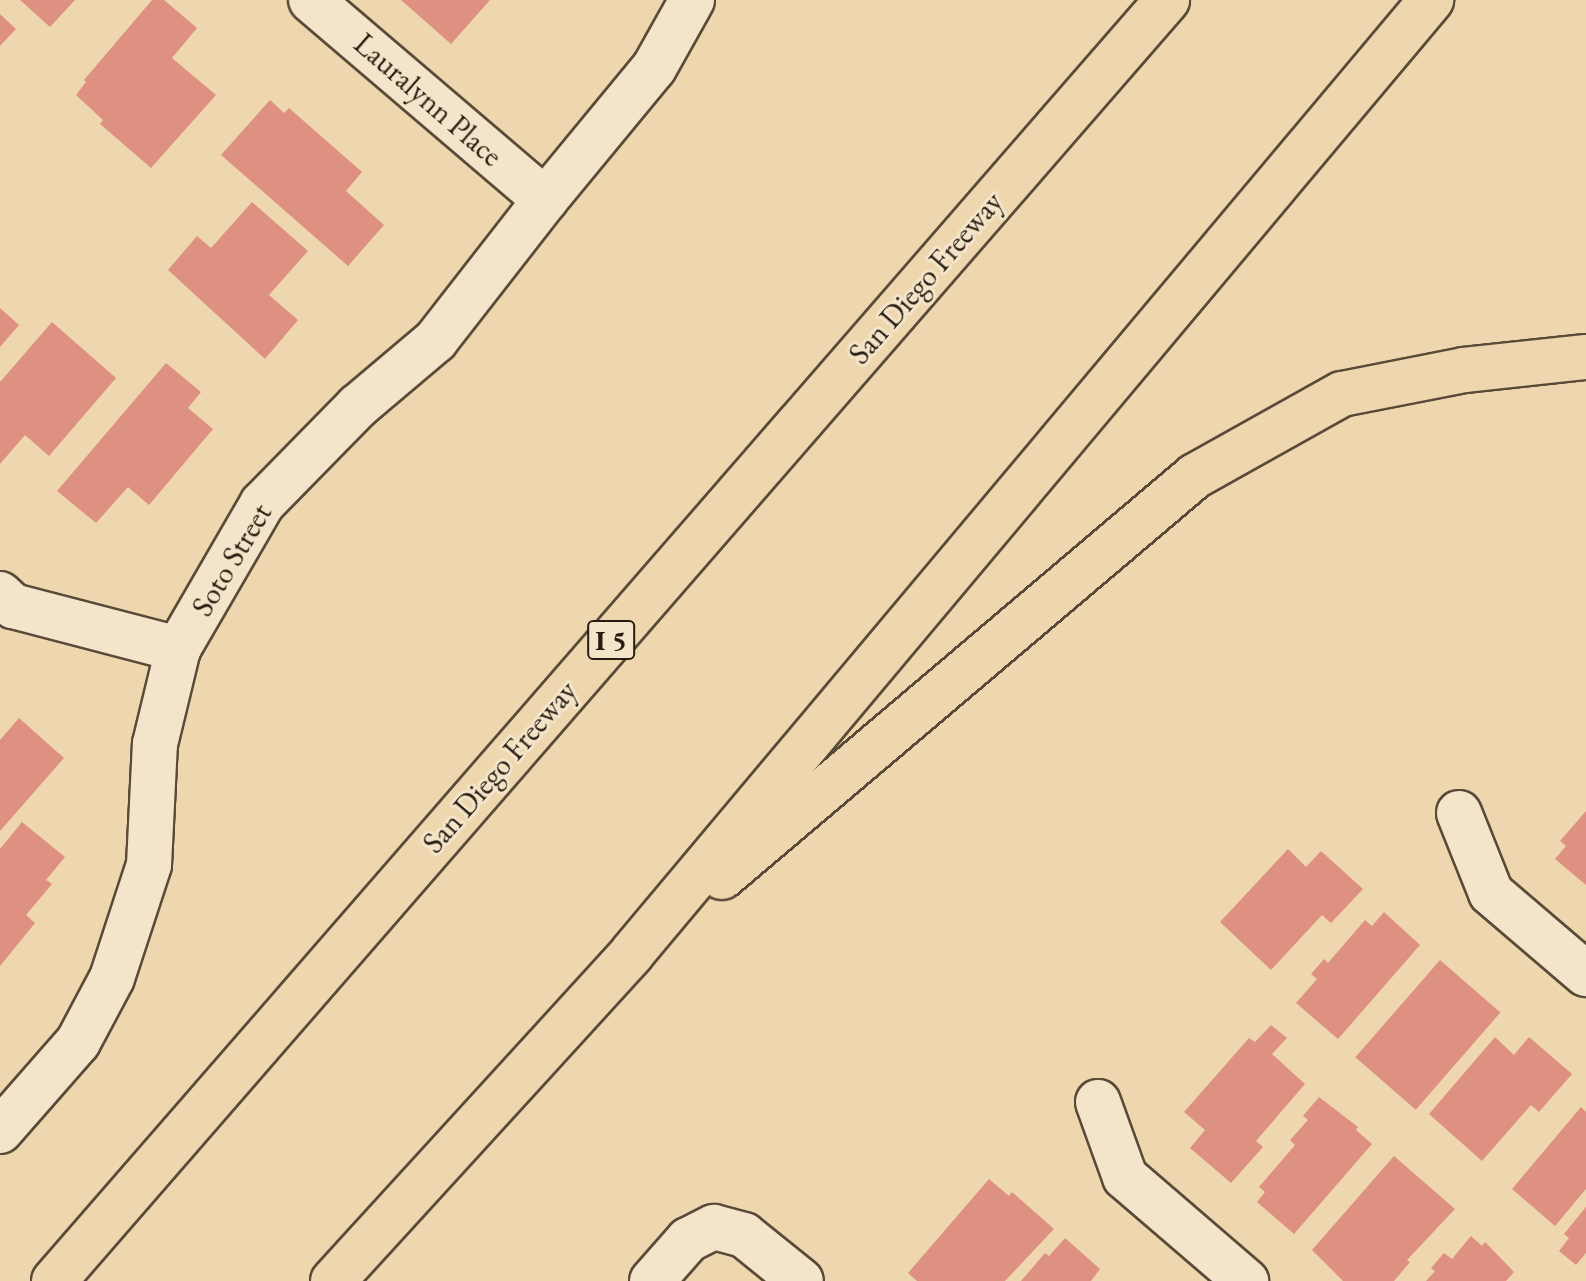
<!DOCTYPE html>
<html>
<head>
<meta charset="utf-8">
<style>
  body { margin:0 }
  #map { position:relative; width:1586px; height:1281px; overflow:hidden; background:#eed7ae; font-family:"EB Garamond",serif }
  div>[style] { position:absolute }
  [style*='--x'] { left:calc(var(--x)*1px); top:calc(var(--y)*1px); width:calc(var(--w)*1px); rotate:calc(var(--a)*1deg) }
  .building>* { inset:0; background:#de9180; transform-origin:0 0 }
  .roads { filter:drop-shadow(2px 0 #594b38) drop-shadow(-2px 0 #594b38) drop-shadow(0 2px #594b38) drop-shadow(0 -2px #594b38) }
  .minor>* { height:44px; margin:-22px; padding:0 22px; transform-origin:22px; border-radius:22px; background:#f4e5ca }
  .highway>* { height:44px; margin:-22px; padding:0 22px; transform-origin:22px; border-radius:22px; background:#eed7ae }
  span { translate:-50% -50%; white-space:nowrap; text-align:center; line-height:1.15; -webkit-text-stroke:6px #f4e5ca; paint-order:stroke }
  .shield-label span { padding:2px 6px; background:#f4e5ca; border:2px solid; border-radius:6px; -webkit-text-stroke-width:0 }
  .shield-label { font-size:28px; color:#271c10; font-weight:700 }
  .street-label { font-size:30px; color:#271c10 }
</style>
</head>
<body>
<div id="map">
  <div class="building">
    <div style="clip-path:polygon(20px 0,75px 0,50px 27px)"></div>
    <div style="clip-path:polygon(152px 0,164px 0,197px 28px,172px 58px,216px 95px,151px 168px,100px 124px,103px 120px,76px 95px,86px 82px,84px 80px)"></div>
    <div style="clip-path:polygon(401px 0,490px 0,451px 44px)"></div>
    <div style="clip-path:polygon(0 14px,16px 29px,0 46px)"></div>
    <div style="clip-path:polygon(270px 100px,284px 113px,289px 108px,362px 172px,346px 191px,384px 225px,348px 266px,221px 155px)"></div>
    <div style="clip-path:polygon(252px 202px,308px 251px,269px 295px,298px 320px,265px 359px,168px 270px,197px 236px,211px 248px)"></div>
    <div style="clip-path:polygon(0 308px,19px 325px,0 347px)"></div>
    <div style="clip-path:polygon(52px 322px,116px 378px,49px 456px,25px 435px,0 464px,0 382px)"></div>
    <div style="clip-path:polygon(166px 363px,201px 392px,188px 408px,213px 429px,149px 505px,128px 487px,96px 523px,57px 491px)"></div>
    <div style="clip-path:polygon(19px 718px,64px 758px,0 831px,0 740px)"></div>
    <div style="clip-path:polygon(1586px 811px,1586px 885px,1555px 859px,1566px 846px,1560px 841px)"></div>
    <div style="clip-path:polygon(22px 822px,65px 857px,46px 880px,52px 884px,26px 915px,35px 923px,0 966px,0 849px)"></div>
    <div style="clip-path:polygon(1288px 849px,1306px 867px,1321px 851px,1363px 889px,1331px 923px,1322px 915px,1271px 970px,1220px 922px)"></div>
    <div style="clip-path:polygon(1384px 912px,1420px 945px,1338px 1039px,1296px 1003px,1317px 979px,1311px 974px,1324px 959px,1328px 963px,1365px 920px,1372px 926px)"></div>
    <div style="left:1440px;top:960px;width:80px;height:129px;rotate:41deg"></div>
    <div style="clip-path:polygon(1271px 1025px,1287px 1038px,1272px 1054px,1305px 1084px,1256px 1141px,1263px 1147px,1231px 1183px,1190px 1148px,1205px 1130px,1184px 1112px,1249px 1038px,1255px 1042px)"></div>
    <div style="clip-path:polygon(1495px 1037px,1514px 1055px,1529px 1037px,1572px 1074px,1539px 1112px,1531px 1105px,1482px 1161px,1429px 1114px)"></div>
    <div style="clip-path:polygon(1319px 1097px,1358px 1127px,1356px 1130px,1372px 1144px,1294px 1234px,1257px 1202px,1265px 1192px,1259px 1187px,1295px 1145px,1290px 1140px,1308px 1120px,1303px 1116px)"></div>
    <div style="clip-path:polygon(1581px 1107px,1586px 1112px,1586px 1189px,1555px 1226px,1512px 1189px)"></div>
    <div style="clip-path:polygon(1394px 1156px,1455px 1209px,1407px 1260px,1410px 1262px,1394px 1281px,1343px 1281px,1312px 1250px)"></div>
    <div style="clip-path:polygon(989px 1179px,1009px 1196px,1012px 1192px,1054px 1229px,1005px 1281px,917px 1281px,908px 1273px)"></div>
    <div style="clip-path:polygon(1586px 1207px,1586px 1253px,1576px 1265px,1559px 1251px,1569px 1238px,1564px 1234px)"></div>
    <div style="clip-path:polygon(1471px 1236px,1482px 1246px,1485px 1242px,1514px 1272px,1506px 1281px,1426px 1281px,1435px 1271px,1431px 1268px,1444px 1253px,1452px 1259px)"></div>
    <div style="clip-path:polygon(1065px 1238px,1100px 1269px,1091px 1281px,1021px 1281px,1045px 1253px,1049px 1256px)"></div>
  </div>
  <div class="roads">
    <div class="minor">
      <div style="--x:311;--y:0;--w:308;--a:40.5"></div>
      <div style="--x:0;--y:594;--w:18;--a:43"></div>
      <div style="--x:13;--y:606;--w:171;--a:14.6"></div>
      <div style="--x:1459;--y:813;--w:86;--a:68.2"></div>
      <div style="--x:1491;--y:893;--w:125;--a:40.5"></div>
      <div style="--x:1098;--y:1102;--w:80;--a:70.2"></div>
      <div style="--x:1125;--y:1177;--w:160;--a:40.7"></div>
      <div style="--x:0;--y:1131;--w:118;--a:-48.8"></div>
      <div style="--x:78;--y:1042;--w:72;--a:-62"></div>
      <div style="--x:112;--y:978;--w:119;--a:-71.9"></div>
      <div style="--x:149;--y:865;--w:121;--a:-87.2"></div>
      <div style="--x:155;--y:744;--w:98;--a:-76.4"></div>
      <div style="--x:178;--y:649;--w:168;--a:-59.9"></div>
      <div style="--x:262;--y:504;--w:137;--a:-45.6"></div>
      <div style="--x:358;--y:406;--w:102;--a:-40.2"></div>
      <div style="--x:436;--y:340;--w:177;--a:-52.1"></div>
      <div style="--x:545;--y:200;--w:171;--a:-50.5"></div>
      <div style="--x:654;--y:68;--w:78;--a:-60.8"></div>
      <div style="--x:652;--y:1281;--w:55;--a:-48.7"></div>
      <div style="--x:688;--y:1240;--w:29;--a:-27"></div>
      <div style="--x:714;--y:1227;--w:31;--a:15"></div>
      <div style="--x:744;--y:1235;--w:73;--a:38.9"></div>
    </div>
    <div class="highway">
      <div style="--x:722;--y:877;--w:620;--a:-40.29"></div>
      <div style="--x:1195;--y:476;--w:168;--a:-29.2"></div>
      <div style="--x:1342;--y:394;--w:124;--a:-11.1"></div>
      <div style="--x:1464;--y:370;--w:123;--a:-6.1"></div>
      <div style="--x:54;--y:1281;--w:1697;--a:-49.01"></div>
      <div style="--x:333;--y:1281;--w:444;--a:-47.6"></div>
      <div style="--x:632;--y:953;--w:1244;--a:-50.02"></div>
    </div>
  </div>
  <div class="shield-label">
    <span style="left:611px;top:640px">I 5</span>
  </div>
  <div class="street-label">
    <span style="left:428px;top:100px;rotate:41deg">Lauralynn Place</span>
    <span style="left:926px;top:278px;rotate:-49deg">San Diego Freeway</span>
    <span style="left:232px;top:560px;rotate:-59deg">Soto Street</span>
    <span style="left:500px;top:767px;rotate:-49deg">San Diego Freeway</span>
  </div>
</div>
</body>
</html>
